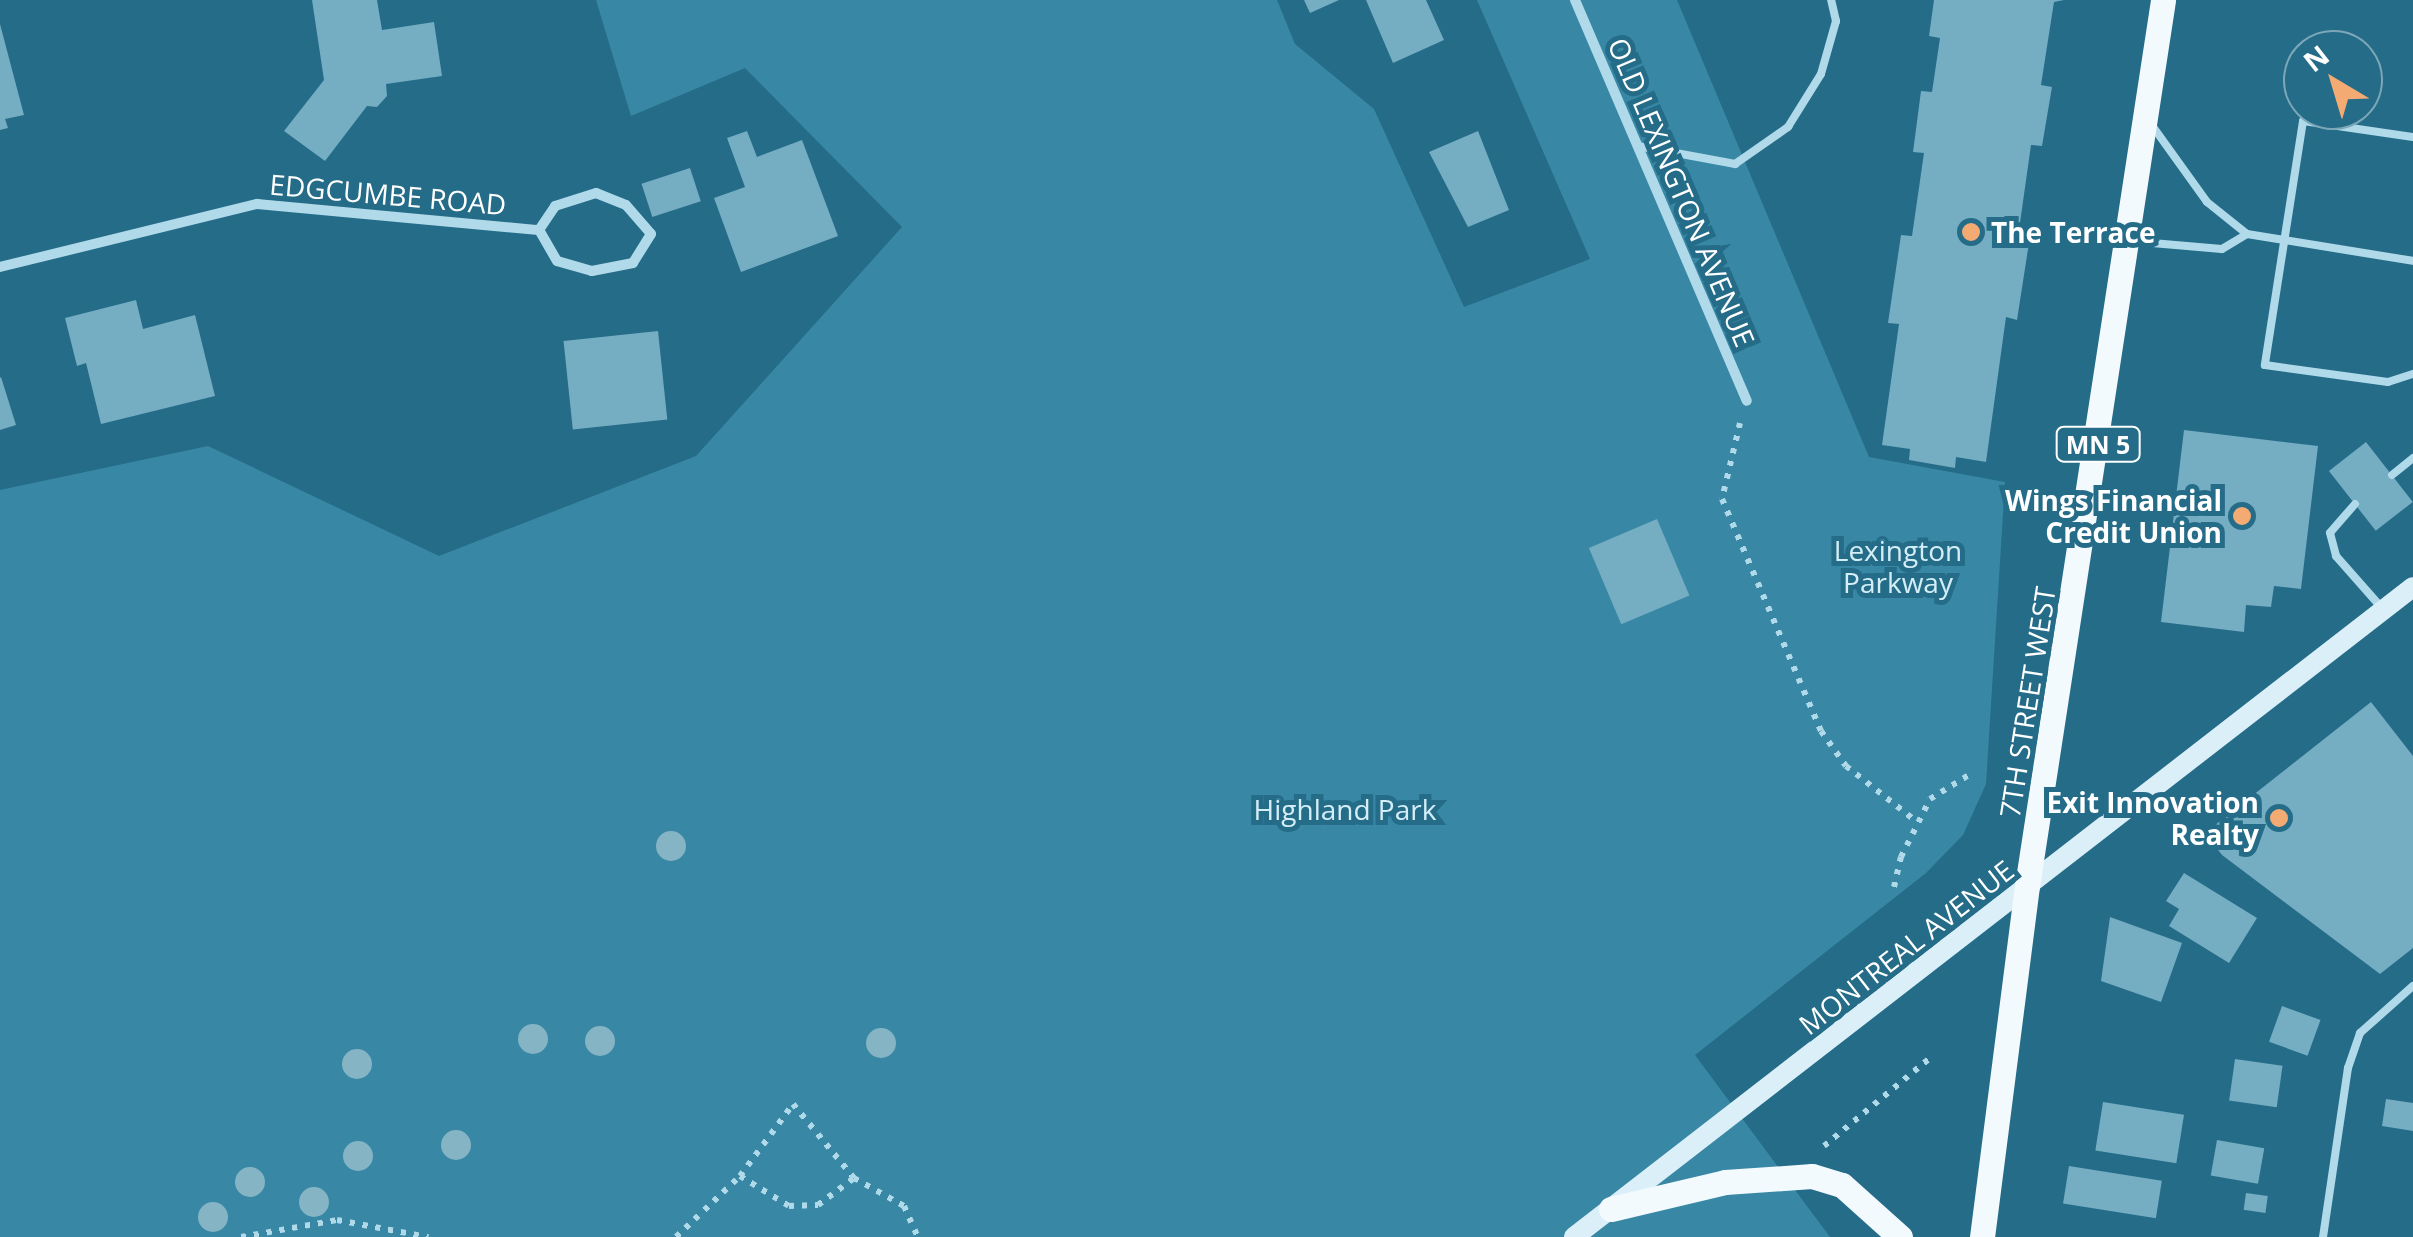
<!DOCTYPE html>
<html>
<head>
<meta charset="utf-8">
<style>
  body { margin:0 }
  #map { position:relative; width:2413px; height:1237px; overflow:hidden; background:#246c88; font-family:"Open Sans",sans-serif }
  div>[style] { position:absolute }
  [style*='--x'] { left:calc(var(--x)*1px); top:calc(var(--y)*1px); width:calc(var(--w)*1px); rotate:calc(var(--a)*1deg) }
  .green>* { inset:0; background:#3888a5 }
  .building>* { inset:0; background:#75adc2; transform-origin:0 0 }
  .path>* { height:6px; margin-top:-3px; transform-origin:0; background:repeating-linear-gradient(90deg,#b0dae9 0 5px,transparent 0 13px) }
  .lane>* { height:8px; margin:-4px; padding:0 4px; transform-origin:4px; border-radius:4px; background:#b0dae9 }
  .street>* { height:10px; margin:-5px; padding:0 5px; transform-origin:5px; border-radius:5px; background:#b0dae9 }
  .secondary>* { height:20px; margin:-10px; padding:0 10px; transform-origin:10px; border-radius:10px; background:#dbeff8 }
  .primary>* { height:25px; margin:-12.5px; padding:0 12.5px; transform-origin:12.5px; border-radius:12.5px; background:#f3fafe }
  .trees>* { width:30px; height:30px; margin:-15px; border-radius:50%; background:#85b4c5 }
  .dots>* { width:28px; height:28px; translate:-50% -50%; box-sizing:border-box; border:5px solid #246c88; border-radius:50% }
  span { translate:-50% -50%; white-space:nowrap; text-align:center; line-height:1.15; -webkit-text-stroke:10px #246c88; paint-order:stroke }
  .shield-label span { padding:2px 8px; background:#246c88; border:2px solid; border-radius:8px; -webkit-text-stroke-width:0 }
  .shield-label { font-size:25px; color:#fff; font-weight:700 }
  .street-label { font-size:28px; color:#fff }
  .poi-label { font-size:28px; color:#fff; font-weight:700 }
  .left { translate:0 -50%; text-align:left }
  .right { translate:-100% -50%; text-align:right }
  .park-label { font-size:28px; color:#d4eef7 }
  .north { position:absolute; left:2283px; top:30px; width:100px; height:100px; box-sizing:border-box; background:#246c88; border:2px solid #7ca7b8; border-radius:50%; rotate:322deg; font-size:28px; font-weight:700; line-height:40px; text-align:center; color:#fff }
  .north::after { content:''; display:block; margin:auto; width:35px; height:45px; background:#f4ab73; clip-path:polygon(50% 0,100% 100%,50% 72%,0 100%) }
</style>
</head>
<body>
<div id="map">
  <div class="green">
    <div style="clip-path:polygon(596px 0,1277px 0,1295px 44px,1374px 109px,1464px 307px,1590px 259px,1477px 0,1677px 0,1869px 457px,2005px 482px,1986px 784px,1963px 835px,1926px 873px,1695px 1055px,1830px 1237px,0 1237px,0 490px,208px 446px,439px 556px,696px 456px,902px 227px,745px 68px,631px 116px)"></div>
  </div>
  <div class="building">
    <div style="clip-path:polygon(312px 0,377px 0,382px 30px,434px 22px,442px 76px,386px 84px,387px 96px,377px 107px,367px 106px,325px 161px,284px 131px,324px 80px)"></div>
    <div style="clip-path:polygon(1304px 0,1339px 0,1310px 13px)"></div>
    <div style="clip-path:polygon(1366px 0,1426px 0,1444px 40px,1393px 63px)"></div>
    <div style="clip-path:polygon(1934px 0,2064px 0,2054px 2px,2041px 85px,2052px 87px,2042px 146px,2031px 145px,2019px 230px,2031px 230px,2017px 320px,2006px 317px,1986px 462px,1956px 457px,1955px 468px,1909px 460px,1910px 449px,1882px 445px,1899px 324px,1888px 323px,1901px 235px,1912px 236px,1924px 153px,1913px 152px,1921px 91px,1932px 92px,1940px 38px,1929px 36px)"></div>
    <div style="clip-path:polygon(0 24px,24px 115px,5px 119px,8px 128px,0 130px)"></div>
    <div style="clip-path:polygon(747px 131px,757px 157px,802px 140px,838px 236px,741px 272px,714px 198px,745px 187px,727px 138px)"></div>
    <div style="clip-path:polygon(1478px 131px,1509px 210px,1468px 227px,1429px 152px)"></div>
    <div style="left:690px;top:168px;width:35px;height:51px;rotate:72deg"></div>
    <div style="clip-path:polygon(136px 300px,143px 329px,195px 315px,215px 396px,101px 424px,86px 363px,77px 366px,65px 318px)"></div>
    <div style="left:658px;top:331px;width:89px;height:95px;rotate:84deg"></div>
    <div style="clip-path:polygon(1px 377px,16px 425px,0 430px,0 378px)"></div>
    <div style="clip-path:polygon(2184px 430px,2318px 446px,2301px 589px,2274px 586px,2271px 607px,2246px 605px,2244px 632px,2161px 622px)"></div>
    <div style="left:2366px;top:442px;width:76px;height:47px;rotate:52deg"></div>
    <div style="left:1657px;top:519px;width:83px;height:74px;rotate:67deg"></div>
    <div style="clip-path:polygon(2371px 702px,2413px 756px,2413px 948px,2380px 974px,2222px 855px,2205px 833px)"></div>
    <div style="clip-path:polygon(2184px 873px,2257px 918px,2229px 963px,2169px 926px,2179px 909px,2166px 901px)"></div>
    <div style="clip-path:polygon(2110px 917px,2182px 943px,2161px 1002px,2101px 981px)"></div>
    <div style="left:2282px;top:1006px;width:41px;height:38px;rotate:20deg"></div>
    <div style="left:2235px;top:1059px;width:48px;height:42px;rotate:8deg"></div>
    <div style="clip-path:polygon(2386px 1099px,2413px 1103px,2413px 1131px,2382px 1126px)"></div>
    <div style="left:2103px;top:1102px;width:82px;height:49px;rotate:9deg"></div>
    <div style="left:2217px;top:1140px;width:48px;height:36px;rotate:10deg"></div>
    <div style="left:2069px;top:1166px;width:94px;height:38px;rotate:9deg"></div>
    <div style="left:2246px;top:1193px;width:22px;height:17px;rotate:8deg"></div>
  </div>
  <div class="path">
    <div style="--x:1740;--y:423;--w:78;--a:103.3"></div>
    <div style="--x:1722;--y:499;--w:252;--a:66.9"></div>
    <div style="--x:1821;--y:731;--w:43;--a:54.5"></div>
    <div style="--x:1846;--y:766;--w:89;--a:38.2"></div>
    <div style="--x:1894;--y:887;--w:31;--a:-77"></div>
    <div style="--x:1901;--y:857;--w:65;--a:-63.4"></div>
    <div style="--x:1930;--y:799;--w:49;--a:-31.8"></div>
    <div style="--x:1824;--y:1146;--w:138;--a:-39.7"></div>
    <div style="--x:740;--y:1176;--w:57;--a:31.5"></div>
    <div style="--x:789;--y:1206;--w:29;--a:-2"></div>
    <div style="--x:818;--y:1205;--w:45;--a:-36.9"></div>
    <div style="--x:854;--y:1178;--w:57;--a:29.2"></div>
    <div style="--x:904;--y:1206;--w:34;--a:66"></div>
    <div style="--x:241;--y:1237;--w:97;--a:-10"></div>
    <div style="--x:337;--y:1220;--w:93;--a:10.6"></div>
    <div style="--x:676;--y:1237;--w:88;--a:-43.6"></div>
    <div style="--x:740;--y:1176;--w:89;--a:-53.6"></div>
    <div style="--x:793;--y:1104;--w:96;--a:50.5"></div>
  </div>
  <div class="lane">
    <div style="--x:2151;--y:124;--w:96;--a:54.3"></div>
    <div style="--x:2207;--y:202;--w:51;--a:38.7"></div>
    <div style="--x:2247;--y:234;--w:168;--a:9.2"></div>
    <div style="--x:2413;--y:137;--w:111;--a:-171.7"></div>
    <div style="--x:2303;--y:121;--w:247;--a:98.9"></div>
    <div style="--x:2265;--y:365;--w:124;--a:7.9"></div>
    <div style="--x:2388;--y:382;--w:26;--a:-18"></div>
    <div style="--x:1638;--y:146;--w:99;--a:10.5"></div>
    <div style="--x:1735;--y:164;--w:65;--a:-34.9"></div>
    <div style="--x:1788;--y:127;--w:62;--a:-58.1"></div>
    <div style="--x:1821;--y:74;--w:55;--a:-74.2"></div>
    <div style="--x:1836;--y:21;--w:22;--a:-103"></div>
    <div style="--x:2129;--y:241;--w:93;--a:4.9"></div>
    <div style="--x:2222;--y:249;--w:29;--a:-31"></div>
    <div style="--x:2392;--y:475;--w:27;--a:-39"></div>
    <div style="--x:2355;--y:504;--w:38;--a:131"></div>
    <div style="--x:2330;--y:533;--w:24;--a:75"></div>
    <div style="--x:2336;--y:556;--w:68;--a:48.6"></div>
    <div style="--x:2323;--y:1237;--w:171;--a:-81.6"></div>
    <div style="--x:2348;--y:1068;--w:37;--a:-71"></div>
    <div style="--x:2360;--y:1033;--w:71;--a:-41.6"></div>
  </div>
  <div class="street">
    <div style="--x:1575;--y:0;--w:436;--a:66.8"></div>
    <div style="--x:596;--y:193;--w:32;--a:22"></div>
    <div style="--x:626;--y:205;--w:38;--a:49"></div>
    <div style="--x:651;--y:234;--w:34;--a:122"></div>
    <div style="--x:633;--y:263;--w:42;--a:169"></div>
    <div style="--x:592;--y:271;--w:36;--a:-164"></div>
    <div style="--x:557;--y:261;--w:36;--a:-120"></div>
    <div style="--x:539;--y:230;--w:29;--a:-56"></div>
    <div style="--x:555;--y:206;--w:43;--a:-17.6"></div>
    <div style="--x:0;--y:267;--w:265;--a:-13.8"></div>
    <div style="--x:257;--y:204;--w:283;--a:5.3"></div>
  </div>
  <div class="secondary">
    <div style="--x:1574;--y:1237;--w:1061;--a:-37.77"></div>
  </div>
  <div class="primary">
    <div style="--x:1611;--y:1209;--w:117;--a:-13.3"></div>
    <div style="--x:1725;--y:1182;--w:87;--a:-3.9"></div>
    <div style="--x:1812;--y:1176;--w:31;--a:17"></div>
    <div style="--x:1842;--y:1185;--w:78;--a:41.9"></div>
    <div style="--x:1982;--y:1237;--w:354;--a:-82.7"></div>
    <div style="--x:2027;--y:886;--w:896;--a:-81.27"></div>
  </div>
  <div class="trees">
    <div style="left:671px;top:846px"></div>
    <div style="left:533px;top:1039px"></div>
    <div style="left:600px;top:1041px"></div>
    <div style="left:881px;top:1043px"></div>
    <div style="left:357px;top:1064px"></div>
    <div style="left:456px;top:1145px"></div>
    <div style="left:358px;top:1156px"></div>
    <div style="left:250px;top:1182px"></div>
    <div style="left:314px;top:1202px"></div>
    <div style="left:213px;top:1217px"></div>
  </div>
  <div class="dots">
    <div style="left:1971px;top:232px;background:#f4ab73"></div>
    <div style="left:2242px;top:516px;background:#f4ab73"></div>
    <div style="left:2279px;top:818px;background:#f4ab73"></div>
  </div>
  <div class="shield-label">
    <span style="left:2098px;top:444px">MN 5</span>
  </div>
  <div class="street-label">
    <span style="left:1682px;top:192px;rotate:67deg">OLD LEXINGTON AVENUE</span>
    <span style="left:388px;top:194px;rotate:5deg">EDGCUMBE ROAD</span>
    <span style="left:2027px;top:702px;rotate:-81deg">7TH STREET WEST</span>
    <span style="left:1906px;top:947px;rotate:-38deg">MONTREAL AVENUE</span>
  </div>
  <div class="poi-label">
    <span class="left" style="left:1991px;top:232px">The Terrace</span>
    <span class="right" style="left:2222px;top:516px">Wings Financial<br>Credit Union</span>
    <span class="right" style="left:2259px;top:818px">Exit Innovation<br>Realty</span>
  </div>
  <div class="park-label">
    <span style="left:1898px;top:566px">Lexington<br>Parkway</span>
    <span style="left:1345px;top:809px">Highland Park</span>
  </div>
  <div class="north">N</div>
</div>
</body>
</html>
